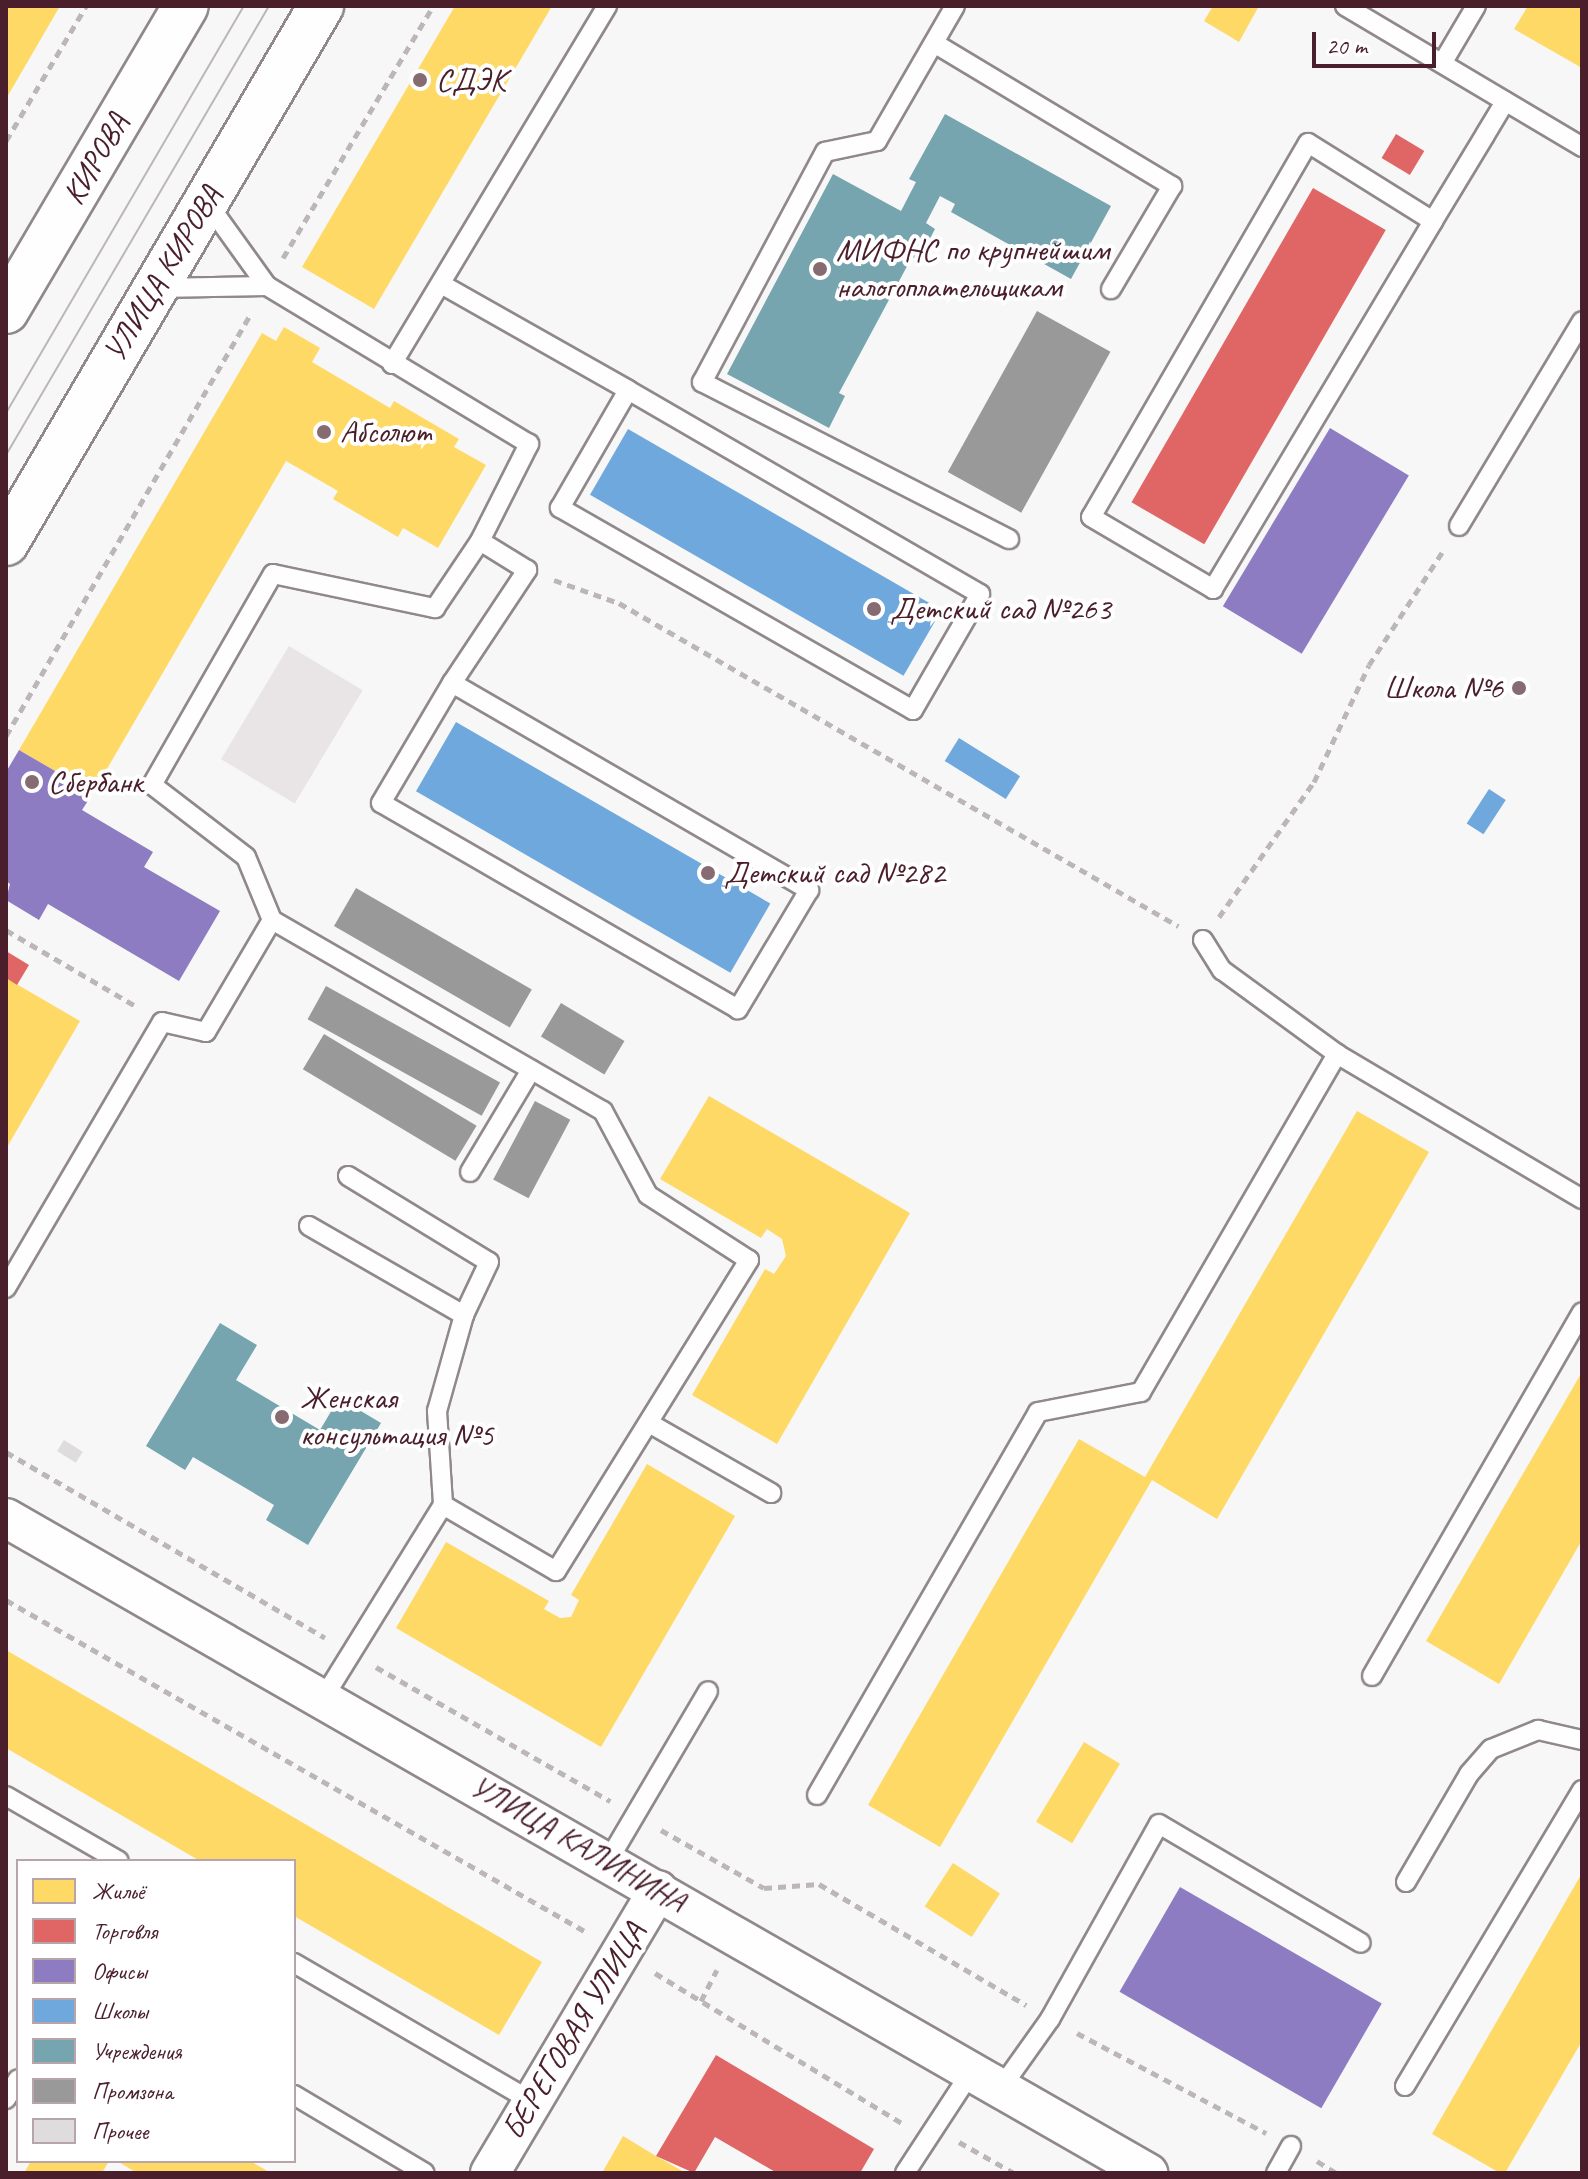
<!DOCTYPE html>
<html>
<head>
<meta charset="utf-8">
<style>
  body { margin:0 }
  #map { position:relative; width:1588px; height:2179px; overflow:hidden; background:#f7f7f7; font-family:Caveat,sans-serif }
  div>[style] { position:absolute }
  [style*='--x'] { left:calc(var(--x)*1px); top:calc(var(--y)*1px); width:calc(var(--w)*1px); rotate:calc(var(--a)*1deg) }
  .green>* { inset:0; background:#e9e5e6; transform-origin:0 0 }
  .homes>* { inset:0; background:#ffd966; transform-origin:0 0 }
  .shops>* { inset:0; background:#e06666; transform-origin:0 0 }
  .offices>* { inset:0; background:#8e7cc3; transform-origin:0 0 }
  .schools>* { inset:0; background:#6fa8dc; transform-origin:0 0 }
  .public>* { inset:0; background:#76a5af }
  .industry>* { inset:0; background:#999; transform-origin:0 0 }
  .building>* { inset:0; background:#dedcdc; transform-origin:0 0 }
  .path>* { height:5px; margin-top:-2.5px; transform-origin:0; background:repeating-linear-gradient(90deg,#bcb6b8 0 8px,transparent 0 14px) }
  .roads { filter:drop-shadow(2px 0 #90888a) drop-shadow(-2px 0 #90888a) drop-shadow(0 2px #90888a) drop-shadow(0 -2px #90888a) }
  .lane>* { height:18px; margin:-9px; padding:0 9px; transform-origin:9px; border-radius:9px; background:#fefefe }
  .street>* { height:38px; margin:-19px; padding:0 19px; transform-origin:19px; border-radius:19px; background:#fefefe }
  .secondary>* { height:44px; margin:-22px; padding:0 22px; transform-origin:22px; border-radius:22px; background:#fefefe }
  .tram>* { height:2px; margin:-1px; padding:0 1px; transform-origin:1px; border-radius:1px; background:#bcb6b8 }
  .dots>* { width:22px; height:22px; translate:-50% -50%; box-sizing:border-box; border:4px solid #fff; border-radius:50% }
  span { translate:-50% -50%; white-space:nowrap; text-align:center; line-height:1.15; -webkit-text-stroke:8px #fff; paint-order:stroke }
  .poi-label { font-size:32px; color:#4a1f2b }
  .left { translate:0 -50%; text-align:left }
  .right { translate:-100% -50%; text-align:right }
  .street-label { font-size:32px; color:#4a1f2b }
  .frame { position:absolute; inset:0; border:8px solid #4a1f2b; pointer-events:none }
  .legend { position:absolute; left:16px; top:1859px; width:280px; height:304px; box-sizing:border-box; background:#fff; border:2px solid #b7a5aa; margin:0; padding:10px 14px; list-style:none; font-size:24px; color:#4a1f2b }
  .legend li { display:flex; align-items:center; gap:16px; height:40px }
  .legend b { width:40px; border:2px solid #b7a5aa }
  .scale { position:absolute; left:1312px; top:32px; width:124px; height:36px; box-sizing:border-box; border:4px solid #4a1f2b; border-top:0; padding-left:10px; font-size:24px; line-height:28px; white-space:nowrap; color:#4a1f2b; -webkit-text-stroke:6px #fff; paint-order:stroke }
</style>
</head>
<body>
<div id="map">
  <div class="green">
    <div style="left:289px;top:646px;width:86px;height:132px;rotate:31deg"></div>
  </div>
  <div class="homes">
    <div style="clip-path:polygon(6px 6px,60px 6px,6px 99px)"></div>
    <div style="clip-path:polygon(455px 6px,552px 6px,374px 309px,302px 267px)"></div>
    <div style="clip-path:polygon(1213px 6px,1259px 6px,1239px 42px,1204px 21px)"></div>
    <div style="clip-path:polygon(1528px 6px,1582px 6px,1582px 68px,1514px 29px)"></div>
    <div style="clip-path:polygon(284px 327px,320px 348px,312px 362px,390px 408px,394px 401px,459px 439px,454px 447px,486px 465px,438px 548px,403px 528px,398px 537px,333px 499px,338px 491px,286px 461px,93px 793px,19px 750px,262px 333px,276px 341px)"></div>
    <div style="clip-path:polygon(6px 978px,80px 1021px,6px 1149px)"></div>
    <div style="clip-path:polygon(709px 1096px,910px 1213px,777px 1444px,692px 1395px,765px 1269px,774px 1274px,786px 1256px,782px 1239px,767px 1229px,761px 1238px,660px 1179px)"></div>
    <div style="clip-path:polygon(1357px 1111px,1429px 1152px,1217px 1519px,1152px 1480px,940px 1847px,868px 1805px,1079px 1439px,1145px 1477px)"></div>
    <div style="clip-path:polygon(1582px 1372px,1582px 1540px,1499px 1684px,1426px 1641px)"></div>
    <div style="clip-path:polygon(647px 1464px,735px 1516px,601px 1747px,396px 1628px,446px 1542px,549px 1601px,544px 1609px,560px 1618px,571px 1617px,579px 1600px,571px 1595px)"></div>
    <div style="clip-path:polygon(6px 1650px,542px 1962px,499px 2035px,294px 1916px,294px 1861px,200px 1861px,6px 1748px)"></div>
    <div style="left:1084px;top:1742px;width:42px;height:93px;rotate:31deg"></div>
    <div style="left:953px;top:1863px;width:56px;height:52px;rotate:33deg"></div>
    <div style="clip-path:polygon(1582px 1873px,1582px 2041px,1505px 2173px,1500px 2173px,1432px 2134px)"></div>
    <div style="clip-path:polygon(623px 2136px,656px 2156px,686px 2173px,602px 2173px)"></div>
    <div style="clip-path:polygon(31px 2161px,109px 2161px,102px 2173px,24px 2173px)"></div>
    <div style="clip-path:polygon(117px 2161px,250px 2161px,271px 2173px,137px 2173px)"></div>
  </div>
  <div class="shops">
    <div style="left:1396px;top:134px;width:33px;height:28px;rotate:31deg"></div>
    <div style="left:1313px;top:188px;width:84px;height:363px;rotate:30deg"></div>
    <div style="clip-path:polygon(6px 951px,29px 965px,17px 985px,6px 978px)"></div>
    <div style="clip-path:polygon(716px 2055px,874px 2149px,860px 2173px,777px 2173px,715px 2137px,694px 2173px,656px 2156px)"></div>
  </div>
  <div class="offices">
    <div style="left:1330px;top:428px;width:92px;height:208px;rotate:31deg"></div>
    <div style="clip-path:polygon(19px 750px,93px 793px,82px 810px,153px 852px,144px 867px,220px 911px,179px 981px,48px 904px,39px 920px,6px 900px,10px 884px,6px 881px,6px 772px)"></div>
    <div style="left:1180px;top:1887px;width:233px;height:121px;rotate:30deg"></div>
  </div>
  <div class="schools">
    <div style="left:628px;top:429px;width:362px;height:76px;rotate:30deg"></div>
    <div style="left:456px;top:722px;width:363px;height:80px;rotate:30deg"></div>
    <div style="left:959px;top:738px;width:72px;height:27px;rotate:32deg"></div>
    <div style="left:1489px;top:789px;width:20px;height:41px;rotate:33deg"></div>
  </div>
  <div class="public">
    <div style="clip-path:polygon(945px 114px,1111px 206px,1071px 279px,951px 212px,955px 204px,940px 196px,926px 223px,935px 229px,919px 260px,912px 257px,876px 324px,839px 393px,845px 396px,829px 428px,727px 374px,833px 174px,901px 211px,916px 182px,909px 179px)"></div>
    <div style="clip-path:polygon(220px 1323px,257px 1345px,236px 1380px,320px 1430px,339px 1398px,381px 1423px,308px 1545px,266px 1520px,274px 1505px,193px 1457px,185px 1470px,146px 1446px)"></div>
  </div>
  <div class="industry">
    <div style="left:1037px;top:311px;width:84px;height:184px;rotate:29deg"></div>
    <div style="left:356px;top:888px;width:203px;height:44px;rotate:30deg"></div>
    <div style="left:326px;top:986px;width:199px;height:38px;rotate:29deg"></div>
    <div style="left:561px;top:1003px;width:74px;height:39px;rotate:31deg"></div>
    <div style="left:324px;top:1034px;width:178px;height:41px;rotate:31deg"></div>
    <div style="left:535px;top:1101px;width:40px;height:89px;rotate:28deg"></div>
  </div>
  <div class="building">
    <div style="left:64px;top:1440px;width:22px;height:13px;rotate:32deg"></div>
  </div>
  <div class="path">
    <div style="--x:6;--y:141;--w:157;--a:-59.3"></div>
    <div style="--x:283;--y:258;--w:293;--a:-59.2"></div>
    <div style="--x:554;--y:580;--w:69;--a:19.5"></div>
    <div style="--x:619;--y:603;--w:646;--a:30.02"></div>
    <div style="--x:6;--y:736;--w:487;--a:-59.9"></div>
    <div style="--x:1219;--y:917;--w:165;--a:-54.9"></div>
    <div style="--x:1314;--y:782;--w:129;--a:-64.8"></div>
    <div style="--x:1369;--y:665;--w:136;--a:-57"></div>
    <div style="--x:6;--y:930;--w:152;--a:30.4"></div>
    <div style="--x:6;--y:1452;--w:369;--a:30.2"></div>
    <div style="--x:6;--y:1600;--w:671;--a:29.78"></div>
    <div style="--x:376;--y:1667;--w:270;--a:29.8"></div>
    <div style="--x:661;--y:1830;--w:118;--a:29.4"></div>
    <div style="--x:764;--y:1888;--w:55;--a:-4.2"></div>
    <div style="--x:819;--y:1884;--w:240;--a:30.3"></div>
    <div style="--x:655;--y:1973;--w:289;--a:31.3"></div>
    <div style="--x:701;--y:2001;--w:35;--a:-63"></div>
    <div style="--x:1077;--y:2033;--w:214;--a:27.9"></div>
    <div style="--x:959;--y:2142;--w:63;--a:29.4"></div>
    <div style="--x:1317;--y:2161;--w:22;--a:32"></div>
  </div>
  <div class="roads">
    <div class="lane">
      <div style="--x:955;--y:6;--w:156;--a:120"></div>
      <div style="--x:877;--y:141;--w:53;--a:168.1"></div>
      <div style="--x:825;--y:152;--w:261;--a:118.1"></div>
      <div style="--x:702;--y:382;--w:345;--a:27.1"></div>
      <div style="--x:1345;--y:6;--w:276;--a:30.7"></div>
      <div style="--x:934;--y:43;--w:278;--a:31"></div>
      <div style="--x:1172;--y:186;--w:120;--a:120.6"></div>
      <div style="--x:1443;--y:62;--w:65;--a:-59.5"></div>
      <div style="--x:1433;--y:221;--w:147;--a:-148"></div>
      <div style="--x:1308;--y:143;--w:432;--a:120.1"></div>
      <div style="--x:1091;--y:517;--w:142;--a:30.5"></div>
      <div style="--x:1213;--y:589;--w:429;--a:-59.1"></div>
      <div style="--x:1433;--y:221;--w:100;--a:-58.8"></div>
      <div style="--x:1485;--y:135;--w:39;--a:-59"></div>
      <div style="--x:441;--y:284;--w:215;--a:29.5"></div>
      <div style="--x:628;--y:390;--w:407;--a:30.1"></div>
      <div style="--x:980;--y:594;--w:134;--a:120"></div>
      <div style="--x:913;--y:710;--w:407;--a:-150.2"></div>
      <div style="--x:560;--y:508;--w:136;--a:-60"></div>
      <div style="--x:158;--y:288;--w:109;--a:-1.1"></div>
      <div style="--x:267;--y:286;--w:101;--a:-125.7"></div>
      <div style="--x:392;--y:364;--w:418;--a:-59"></div>
      <div style="--x:1459;--y:526;--w:239;--a:-59"></div>
      <div style="--x:452;--y:683;--w:413;--a:30.1"></div>
      <div style="--x:809;--y:890;--w:139;--a:120.8"></div>
      <div style="--x:738;--y:1009;--w:412;--a:-150"></div>
      <div style="--x:381;--y:803;--w:139;--a:-59.4"></div>
      <div style="--x:452;--y:683;--w:136;--a:-56.4"></div>
      <div style="--x:527;--y:570;--w:55;--a:-148.3"></div>
      <div style="--x:272;--y:920;--w:382;--a:30"></div>
      <div style="--x:603;--y:1111;--w:95;--a:61.8"></div>
      <div style="--x:648;--y:1195;--w:120;--a:32.8"></div>
      <div style="--x:749;--y:1260;--w:366;--a:121.8"></div>
      <div style="--x:556;--y:1571;--w:131;--a:-149.7"></div>
      <div style="--x:443;--y:1505;--w:226;--a:121.8"></div>
      <div style="--x:1203;--y:940;--w:36;--a:58"></div>
      <div style="--x:1222;--y:970;--w:142;--a:36.1"></div>
      <div style="--x:470;--y:1172;--w:119;--a:-59.1"></div>
      <div style="--x:348;--y:1176;--w:165;--a:31.4"></div>
      <div style="--x:489;--y:1262;--w:59;--a:115.3"></div>
      <div style="--x:464;--y:1315;--w:100;--a:105.7"></div>
      <div style="--x:437;--y:1411;--w:94;--a:86.3"></div>
      <div style="--x:309;--y:1226;--w:179;--a:29.9"></div>
      <div style="--x:6;--y:1288;--w:308;--a:-59.6"></div>
      <div style="--x:162;--y:1022;--w:45;--a:12.8"></div>
      <div style="--x:206;--y:1032;--w:130;--a:-59.5"></div>
      <div style="--x:272;--y:920;--w:68;--a:-112.4"></div>
      <div style="--x:246;--y:857;--w:118;--a:-142.5"></div>
      <div style="--x:152;--y:785;--w:243;--a:-60.2"></div>
      <div style="--x:273;--y:574;--w:166;--a:11.9"></div>
      <div style="--x:435;--y:608;--w:81;--a:-56.1"></div>
      <div style="--x:480;--y:541;--w:109;--a:-63.2"></div>
      <div style="--x:529;--y:444;--w:306;--a:-148.9"></div>
      <div style="--x:649;--y:1423;--w:141;--a:29.8"></div>
      <div style="--x:1372;--y:1676;--w:420;--a:-60"></div>
      <div style="--x:817;--y:1795;--w:442;--a:-60"></div>
      <div style="--x:1038;--y:1412;--w:105;--a:-11"></div>
      <div style="--x:1141;--y:1392;--w:391;--a:-59.9"></div>
      <div style="--x:1337;--y:1054;--w:285;--a:30.6"></div>
      <div style="--x:6;--y:1796;--w:130;--a:29.9"></div>
      <div style="--x:608;--y:1861;--w:197;--a:-59.5"></div>
      <div style="--x:1406;--y:1882;--w:125;--a:-59.7"></div>
      <div style="--x:1469;--y:1774;--w:33;--a:-49"></div>
      <div style="--x:1491;--y:1749;--w:51;--a:-22"></div>
      <div style="--x:1538;--y:1730;--w:45;--a:12.8"></div>
      <div style="--x:294;--y:1963;--w:276;--a:30.2"></div>
      <div style="--x:1405;--y:2086;--w:345;--a:-59.1"></div>
      <div style="--x:1001;--y:2088;--w:85;--a:-54.6"></div>
      <div style="--x:1050;--y:2019;--w:223;--a:-60.8"></div>
      <div style="--x:1159;--y:1824;--w:234;--a:30.5"></div>
      <div style="--x:294;--y:2095;--w:152;--a:30.8"></div>
      <div style="--x:6;--y:2099;--w:23;--a:-59"></div>
      <div style="--x:905;--y:2173;--w:121;--a:-56.8"></div>
      <div style="--x:1276;--y:2173;--w:31;--a:-61"></div>
    </div>
    <div class="street">
      <div style="--x:6;--y:1518;--w:1317;--a:29.84"></div>
      <div style="--x:490;--y:2173;--w:329;--a:-59.3"></div>
    </div>
    <div class="secondary">
      <div style="--x:6;--y:311;--w:354;--a:-59.5"></div>
      <div style="--x:6;--y:543;--w:623;--a:-59.6"></div>
    </div>
  </div>
  <div class="tram">
    <div style="--x:6;--y:413;--w:471;--a:-59.7"></div>
    <div style="--x:6;--y:455;--w:520;--a:-59.64"></div>
  </div>
  <div class="dots">
    <div style="left:420px;top:80px;background:#876b72"></div>
    <div style="left:820px;top:269px;background:#876b72"></div>
    <div style="left:324px;top:432px;background:#876b72"></div>
    <div style="left:874px;top:609px;background:#876b72"></div>
    <div style="left:1519px;top:688px;background:#876b72"></div>
    <div style="left:32px;top:782px;background:#876b72"></div>
    <div style="left:708px;top:873px;background:#876b72"></div>
    <div style="left:282px;top:1417px;background:#876b72"></div>
  </div>
  <div class="poi-label">
    <span class="left" style="left:436px;top:80px">СДЭК</span>
    <span class="left" style="left:836px;top:269px">МИФНС по крупнейшим<br>налогоплательщикам</span>
    <span class="left" style="left:340px;top:432px">Абсолют</span>
    <span class="left" style="left:890px;top:609px">Детский сад №263</span>
    <span class="right" style="left:1503px;top:688px">Школа №6</span>
    <span class="left" style="left:48px;top:782px">Сбербанк</span>
    <span class="left" style="left:724px;top:873px">Детский сад №282</span>
    <span class="left" style="left:300px;top:1417px">Женская<br>консультация №5</span>
  </div>
  <div class="street-label">
    <span style="left:96px;top:159px;rotate:-60deg">КИРОВА</span>
    <span style="left:163px;top:274px;rotate:-59deg">УЛИЦА КИРОВА</span>
    <span style="left:578px;top:1844px;rotate:30deg">УЛИЦА КАЛИНИНА</span>
    <span style="left:574px;top:2031px;rotate:-59deg">БЕРЕГОВАЯ УЛИЦА</span>
  </div>
  <div class="frame"></div>
  <ul class="legend">
  <li><b style="height:22px;background:#ffd966"></b>Жильё</li>
  <li><b style="height:22px;background:#e06666"></b>Торговля</li>
  <li><b style="height:22px;background:#8e7cc3"></b>Офисы</li>
  <li><b style="height:22px;background:#6fa8dc"></b>Школы</li>
  <li><b style="height:22px;background:#76a5af"></b>Учреждения</li>
  <li><b style="height:22px;background:#999"></b>Промзона</li>
  <li><b style="height:22px;background:#dedcdc"></b>Прочее</li>
  </ul>
  <div class="scale">20 m</div>
</div>
</body>
</html>
